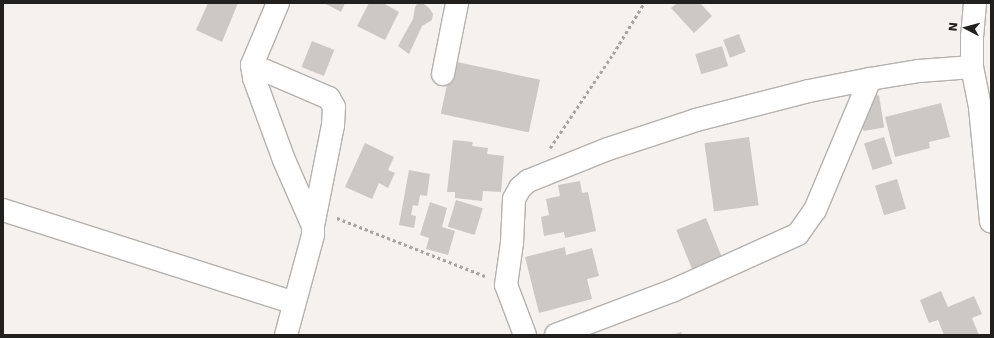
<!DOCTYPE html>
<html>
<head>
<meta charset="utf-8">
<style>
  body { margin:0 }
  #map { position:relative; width:994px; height:338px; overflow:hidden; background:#f5f1ee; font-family:"DejaVu Sans",sans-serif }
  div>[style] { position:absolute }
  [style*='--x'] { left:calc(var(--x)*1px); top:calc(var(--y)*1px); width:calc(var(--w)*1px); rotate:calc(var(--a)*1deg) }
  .building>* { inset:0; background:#cbc8c5; transform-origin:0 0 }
  .path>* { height:2.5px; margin-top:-1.25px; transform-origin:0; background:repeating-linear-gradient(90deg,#a7a4a2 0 3px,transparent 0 6px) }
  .roads { filter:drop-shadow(1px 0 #b4b1ae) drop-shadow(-1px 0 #b4b1ae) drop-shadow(0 1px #b4b1ae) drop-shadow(0 -1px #b4b1ae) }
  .minor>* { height:22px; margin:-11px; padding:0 11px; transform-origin:11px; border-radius:11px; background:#fff }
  span { translate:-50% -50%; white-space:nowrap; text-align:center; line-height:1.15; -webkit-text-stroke:3px #f5f1ee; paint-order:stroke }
  .frame { position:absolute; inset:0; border:4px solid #21201f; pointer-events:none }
  .north { position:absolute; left:946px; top:8px; width:40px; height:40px; -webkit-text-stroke:3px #f5f1ee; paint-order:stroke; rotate:276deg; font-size:11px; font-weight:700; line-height:16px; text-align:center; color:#21201f }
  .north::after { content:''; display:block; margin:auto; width:14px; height:18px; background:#21201f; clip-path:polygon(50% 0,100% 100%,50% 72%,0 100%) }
</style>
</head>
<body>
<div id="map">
  <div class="building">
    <div style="clip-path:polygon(208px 3px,238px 3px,222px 42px,196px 30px)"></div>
    <div style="clip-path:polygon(324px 3px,345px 3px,341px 12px)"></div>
    <div style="clip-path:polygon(369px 3px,383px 3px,399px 12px,385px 40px,357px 26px)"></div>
    <div style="clip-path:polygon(677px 3px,700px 3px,712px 16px,694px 33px,671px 8px)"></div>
    <div style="clip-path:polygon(417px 4px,424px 4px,430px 9px,433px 14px,432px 20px,422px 26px,409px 54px,398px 46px,413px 19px,415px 7px)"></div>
    <div style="left:739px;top:34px;width:19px;height:17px;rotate:69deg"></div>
    <div style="left:312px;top:41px;width:24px;height:28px;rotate:22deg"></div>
    <div style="left:722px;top:46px;width:21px;height:28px;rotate:73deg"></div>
    <div style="left:452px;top:61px;width:90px;height:54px;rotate:12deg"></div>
    <div style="left:879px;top:95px;width:33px;height:21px;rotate:81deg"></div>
    <div style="clip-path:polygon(941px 103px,950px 137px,929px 142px,930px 148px,895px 157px,885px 117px)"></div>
    <div style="left:749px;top:137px;width:69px;height:45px;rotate:82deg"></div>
    <div style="left:884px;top:137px;width:28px;height:21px;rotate:72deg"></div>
    <div style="clip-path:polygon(453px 140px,473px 142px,472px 146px,488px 148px,487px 154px,504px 156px,501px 192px,483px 191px,482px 201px,455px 198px,455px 192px,447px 192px)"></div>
    <div style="clip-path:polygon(365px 143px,394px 157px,388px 170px,395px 173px,388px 188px,379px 183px,372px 199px,345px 187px)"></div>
    <div style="clip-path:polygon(409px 170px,430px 174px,427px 196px,420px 195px,418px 206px,413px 205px,411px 215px,416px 216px,414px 228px,399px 225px)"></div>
    <div style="left:897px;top:179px;width:31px;height:23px;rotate:73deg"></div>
    <div style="clip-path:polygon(580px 181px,582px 193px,588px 192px,596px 231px,565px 238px,564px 232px,544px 236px,541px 217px,549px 215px,546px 199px,560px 196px,558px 185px)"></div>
    <div style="left:456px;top:200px;width:28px;height:28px;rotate:17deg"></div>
    <div style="clip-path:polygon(430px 202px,447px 208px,442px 227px,455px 231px,448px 255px,426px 249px,429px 238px,420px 235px)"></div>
    <div style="left:706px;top:218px;width:50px;height:32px;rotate:68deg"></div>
    <div style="clip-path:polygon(565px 247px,566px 255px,592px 248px,599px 276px,587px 279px,592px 299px,539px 313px,525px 257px)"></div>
    <div style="clip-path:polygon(941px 291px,948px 307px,974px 296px,982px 314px,972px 318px,979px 335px,944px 335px,938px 320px,929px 323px,920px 300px)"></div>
    <div style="clip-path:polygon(681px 332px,682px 335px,672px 335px)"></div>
  </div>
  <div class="path">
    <div style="--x:550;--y:148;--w:113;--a:-56.2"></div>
    <div style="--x:613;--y:54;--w:60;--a:-58.7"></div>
    <div style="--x:337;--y:218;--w:159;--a:21.4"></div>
  </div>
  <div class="roads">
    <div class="minor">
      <div style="--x:278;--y:3;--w:67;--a:112.8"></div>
      <div style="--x:252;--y:65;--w:13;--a:81"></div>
      <div style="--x:254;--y:78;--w:87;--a:69.9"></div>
      <div style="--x:284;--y:160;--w:72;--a:66.3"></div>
      <div style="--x:313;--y:226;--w:9;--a:90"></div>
      <div style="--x:313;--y:235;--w:104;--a:105.1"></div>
      <div style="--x:975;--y:3;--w:33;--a:95"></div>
      <div style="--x:972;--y:36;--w:31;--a:90"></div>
      <div style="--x:972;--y:67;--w:41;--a:78.7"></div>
      <div style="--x:980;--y:107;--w:115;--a:84.5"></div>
      <div style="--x:252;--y:65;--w:84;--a:23.2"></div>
      <div style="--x:329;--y:98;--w:10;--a:61"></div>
      <div style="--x:334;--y:107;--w:18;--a:93"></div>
      <div style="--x:333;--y:125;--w:103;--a:101.2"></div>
      <div style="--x:443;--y:74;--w:72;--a:-78.8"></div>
      <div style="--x:3;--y:210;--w:305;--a:17.7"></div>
      <div style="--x:525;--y:335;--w:53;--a:-110.8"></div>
      <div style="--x:506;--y:285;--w:42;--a:-81.9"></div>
      <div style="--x:512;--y:243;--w:44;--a:-87.4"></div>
      <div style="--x:514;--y:199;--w:13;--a:-61"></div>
      <div style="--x:520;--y:188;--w:11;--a:-41"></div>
      <div style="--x:528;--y:181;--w:86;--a:-21.8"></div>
      <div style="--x:608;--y:149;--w:93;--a:-18.2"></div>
      <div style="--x:696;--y:120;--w:117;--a:-14.4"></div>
      <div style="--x:809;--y:91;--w:62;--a:-11.1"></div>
      <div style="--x:870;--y:79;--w:50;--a:-9.3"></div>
      <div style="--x:919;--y:71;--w:53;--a:-4.3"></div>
      <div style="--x:556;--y:335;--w:124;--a:-20.8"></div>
      <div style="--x:672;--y:291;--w:138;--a:-24.3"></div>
      <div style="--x:798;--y:234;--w:29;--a:-55"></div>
      <div style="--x:815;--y:210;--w:142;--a:-67.2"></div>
    </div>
  </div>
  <div class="frame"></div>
  <div class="north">N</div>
</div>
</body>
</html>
